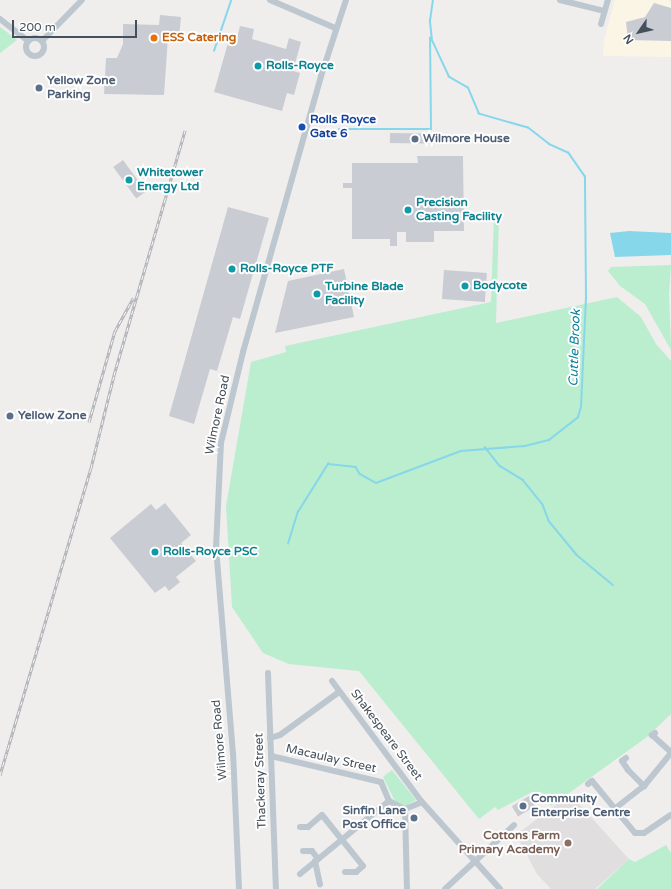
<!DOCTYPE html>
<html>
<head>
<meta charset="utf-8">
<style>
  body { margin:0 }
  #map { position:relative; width:671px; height:889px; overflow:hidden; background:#f0eded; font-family:"Varela Round",sans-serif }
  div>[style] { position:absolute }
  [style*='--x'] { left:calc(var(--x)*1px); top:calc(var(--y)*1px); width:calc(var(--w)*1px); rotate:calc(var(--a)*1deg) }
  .commercial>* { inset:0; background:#fbf5e5 }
  .education>* { inset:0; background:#e1dedf }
  .green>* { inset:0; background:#baeece }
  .water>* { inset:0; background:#87d7eb }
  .stream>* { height:1.5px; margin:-0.75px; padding:0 0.75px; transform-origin:0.75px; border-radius:0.75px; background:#87d7eb }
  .building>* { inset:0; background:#c9ccd2; transform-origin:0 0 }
  .minor>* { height:6px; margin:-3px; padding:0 3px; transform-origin:3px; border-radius:3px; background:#bdc7cf }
  .minor>.ring { margin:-3px; padding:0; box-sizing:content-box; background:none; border:6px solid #bdc7cf; border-radius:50% }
  .rail>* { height:3px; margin-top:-1.5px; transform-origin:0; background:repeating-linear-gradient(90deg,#fff 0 4.5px,#afb2b7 0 9px); box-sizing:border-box; border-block:1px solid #afb2b7 }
  .dots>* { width:11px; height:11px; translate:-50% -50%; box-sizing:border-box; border:2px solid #fff; border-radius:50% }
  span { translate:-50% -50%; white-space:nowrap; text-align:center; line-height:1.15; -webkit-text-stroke:4px #fff; paint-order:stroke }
  .food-label { font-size:12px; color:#c56008; font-weight:700 }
  .left { translate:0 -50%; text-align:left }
  .culture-label { font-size:12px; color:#0d838f; font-weight:700 }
  .service-label { font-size:12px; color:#4e5e75; font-weight:700 }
  .right { translate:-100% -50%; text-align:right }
  .transit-label { font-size:12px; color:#164399; font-weight:700 }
  .street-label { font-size:12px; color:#45505a }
  .education-label { font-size:12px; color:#785e54; font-weight:700 }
  .water-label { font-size:13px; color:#0c809f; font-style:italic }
  .north { position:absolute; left:619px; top:12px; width:40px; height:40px; -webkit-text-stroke:3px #fff; paint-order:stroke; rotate:236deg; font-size:11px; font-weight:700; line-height:16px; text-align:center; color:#45505a }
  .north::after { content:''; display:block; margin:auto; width:14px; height:18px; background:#45505a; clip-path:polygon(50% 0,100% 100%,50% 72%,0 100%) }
  .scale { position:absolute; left:12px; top:20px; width:125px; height:18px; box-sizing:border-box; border:2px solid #45505a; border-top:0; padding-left:5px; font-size:12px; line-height:14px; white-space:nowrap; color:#45505a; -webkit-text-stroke:3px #fff; paint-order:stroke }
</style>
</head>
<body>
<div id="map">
  <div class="commercial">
    <div style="clip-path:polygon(615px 0,668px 0,671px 3px,671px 57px,603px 56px,604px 40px)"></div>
  </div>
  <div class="education">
    <div style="clip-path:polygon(570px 794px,629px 859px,595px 889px,551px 889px,537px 874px,516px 835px)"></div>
  </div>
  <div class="green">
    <div style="clip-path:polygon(0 27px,17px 40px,0 53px)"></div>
    <div style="clip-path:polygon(494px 215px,499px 216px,496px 323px,617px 297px,641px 317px,656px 344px,671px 361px,671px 714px,647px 737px,551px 806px,541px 792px,532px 792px,498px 810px,495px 807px,479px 819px,359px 671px,289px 664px,263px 653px,232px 607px,226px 506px,251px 362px,286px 352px,285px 346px,491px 302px)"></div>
    <div style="clip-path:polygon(671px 265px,669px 294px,671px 350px,645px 304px,620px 286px,608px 271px,611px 267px)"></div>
    <div style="clip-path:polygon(392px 770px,416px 800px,405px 806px,395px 801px,383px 777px)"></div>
    <div style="clip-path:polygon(666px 845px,671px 853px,671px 889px,597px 889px,629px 859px,635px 862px)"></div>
  </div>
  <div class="water">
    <div style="clip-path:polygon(629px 231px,671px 233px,671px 255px,615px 257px,610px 233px)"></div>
  </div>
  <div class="stream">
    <div style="--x:214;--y:51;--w:53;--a:-71.2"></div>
    <div style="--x:339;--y:129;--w:92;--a:0"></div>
    <div style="--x:431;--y:129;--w:91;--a:-90.6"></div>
    <div style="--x:485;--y:447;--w:24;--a:52"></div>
    <div style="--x:500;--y:466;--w:27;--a:31"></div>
    <div style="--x:523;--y:480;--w:32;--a:51"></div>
    <div style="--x:543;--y:505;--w:17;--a:69"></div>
    <div style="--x:549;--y:521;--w:44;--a:50.5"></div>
    <div style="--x:577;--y:555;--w:47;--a:39.8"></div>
    <div style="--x:288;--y:544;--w:34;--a:-73"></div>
    <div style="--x:298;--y:512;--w:57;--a:-58"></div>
    <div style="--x:328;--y:464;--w:28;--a:6"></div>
    <div style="--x:356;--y:467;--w:8;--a:60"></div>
    <div style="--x:360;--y:474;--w:18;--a:29"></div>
    <div style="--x:376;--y:483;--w:91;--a:-20.6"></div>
    <div style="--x:461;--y:451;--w:64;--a:-4.5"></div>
    <div style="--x:525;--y:446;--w:25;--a:-14"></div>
    <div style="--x:549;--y:440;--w:37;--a:-38"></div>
    <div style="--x:578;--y:417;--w:10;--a:-73"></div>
    <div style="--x:581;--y:407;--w:109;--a:-87.4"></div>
    <div style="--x:586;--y:298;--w:121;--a:-90.5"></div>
    <div style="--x:585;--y:177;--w:29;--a:-125"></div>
    <div style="--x:568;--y:153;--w:20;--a:-156"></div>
    <div style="--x:550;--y:145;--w:28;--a:-142"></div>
    <div style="--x:528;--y:128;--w:51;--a:-164.1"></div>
    <div style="--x:479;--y:114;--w:28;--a:-113"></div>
    <div style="--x:468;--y:88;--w:22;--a:-150"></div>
    <div style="--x:449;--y:77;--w:40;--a:-115"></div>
    <div style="--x:432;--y:41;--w:20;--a:-96"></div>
    <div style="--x:430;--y:21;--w:21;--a:-82"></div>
  </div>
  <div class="building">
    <div style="clip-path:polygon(654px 3px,671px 8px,671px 41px,628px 40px,626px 22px,645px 17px)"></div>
    <div style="clip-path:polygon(160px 15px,181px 17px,179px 38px,168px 37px,164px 95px,104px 94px,106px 58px,117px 58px,123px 44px,123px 24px,159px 25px)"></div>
    <div style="clip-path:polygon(240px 26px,254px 29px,252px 39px,286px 49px,289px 38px,301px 42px,293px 71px,300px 73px,294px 95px,287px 93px,282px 111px,214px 92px,230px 36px,237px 38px)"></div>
    <div style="left:390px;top:133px;width:48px;height:10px;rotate:1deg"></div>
    <div style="clip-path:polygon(417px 156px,463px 156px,464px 231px,434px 231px,434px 242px,406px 242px,406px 232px,397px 232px,397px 246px,390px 246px,390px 239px,352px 239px,352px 188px,343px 188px,343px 183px,352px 183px,352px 163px,418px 163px)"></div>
    <div style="left:123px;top:160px;width:39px;height:12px;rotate:54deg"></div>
    <div style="clip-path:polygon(228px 207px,269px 218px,240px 319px,233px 317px,217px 371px,210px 369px,194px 424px,169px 416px)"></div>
    <div style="clip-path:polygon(344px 269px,354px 317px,275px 333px,288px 281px)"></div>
    <div style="left:444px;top:270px;width:43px;height:29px;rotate:4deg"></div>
    <div style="clip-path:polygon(165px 503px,191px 535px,181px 543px,196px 561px,176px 577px,180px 582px,169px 591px,165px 586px,155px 593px,110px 538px,151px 504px,156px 510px)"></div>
    <div style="left:529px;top:796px;width:12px;height:20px;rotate:59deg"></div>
  </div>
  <div class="minor">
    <div style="--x:270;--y:0;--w:71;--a:23.3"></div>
    <div style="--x:560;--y:0;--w:45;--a:14"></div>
    <div style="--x:0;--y:19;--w:36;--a:38"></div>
    <div style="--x:601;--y:24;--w:25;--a:-74"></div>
    <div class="ring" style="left:26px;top:38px;width:12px;height:12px"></div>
    <div style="--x:42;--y:41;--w:57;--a:-45.7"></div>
    <div style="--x:268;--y:673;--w:216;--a:87.9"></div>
    <div style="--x:332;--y:681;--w:151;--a:53.4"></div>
    <div style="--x:422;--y:802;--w:117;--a:48.1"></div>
    <div style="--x:655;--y:733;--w:4;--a:146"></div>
    <div style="--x:652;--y:735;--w:25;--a:42"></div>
    <div style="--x:270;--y:738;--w:10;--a:-17"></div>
    <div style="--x:280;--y:735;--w:73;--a:-36.1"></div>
    <div style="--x:271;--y:756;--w:113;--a:13.3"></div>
    <div style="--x:381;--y:782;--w:21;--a:67"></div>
    <div style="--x:389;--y:801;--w:18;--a:27"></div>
    <div style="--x:405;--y:809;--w:18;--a:-22"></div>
    <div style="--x:626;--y:758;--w:5;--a:143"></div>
    <div style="--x:622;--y:761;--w:11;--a:56"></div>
    <div style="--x:628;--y:770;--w:23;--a:45"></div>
    <div style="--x:588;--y:784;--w:5;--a:-37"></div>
    <div style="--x:592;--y:781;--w:67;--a:50.4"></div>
    <div style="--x:635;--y:833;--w:9;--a:0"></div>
    <div style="--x:644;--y:833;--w:32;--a:-34"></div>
    <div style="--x:405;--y:809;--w:80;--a:88.6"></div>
    <div style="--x:613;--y:810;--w:39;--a:-38"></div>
    <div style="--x:644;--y:786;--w:43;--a:-50.7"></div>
    <div style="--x:300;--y:827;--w:8;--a:0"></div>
    <div style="--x:308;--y:827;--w:18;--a:-41"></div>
    <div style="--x:322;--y:815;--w:65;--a:51.2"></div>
    <div style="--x:363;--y:866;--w:9;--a:139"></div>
    <div style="--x:356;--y:872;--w:11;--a:180"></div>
    <div style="--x:303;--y:851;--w:9;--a:0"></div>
    <div style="--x:312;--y:851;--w:10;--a:53"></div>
    <div style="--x:315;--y:861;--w:24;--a:78"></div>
    <div style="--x:300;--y:874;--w:115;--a:-39.4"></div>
    <div style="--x:239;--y:889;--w:135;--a:-92.5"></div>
    <div style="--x:233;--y:754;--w:207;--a:-94.7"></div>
    <div style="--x:216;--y:548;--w:105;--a:-87.3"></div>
    <div style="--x:221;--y:443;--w:94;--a:-76.4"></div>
    <div style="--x:243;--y:352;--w:287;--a:-74.2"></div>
    <div style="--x:321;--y:76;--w:80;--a:-71.8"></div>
    <div style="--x:445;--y:889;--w:94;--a:-42.8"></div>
  </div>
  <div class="rail">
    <div style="--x:89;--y:422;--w:95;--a:-74.1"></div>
    <div style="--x:115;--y:331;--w:38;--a:-61"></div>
    <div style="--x:0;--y:775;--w:320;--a:-73.5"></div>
    <div style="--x:91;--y:468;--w:96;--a:-76.1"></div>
    <div style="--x:114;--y:375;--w:255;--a:-73.8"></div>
  </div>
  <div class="dots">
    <div style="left:154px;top:38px;background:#e8710a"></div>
    <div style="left:258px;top:66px;background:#0f9aa8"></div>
    <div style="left:39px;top:88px;background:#5c6f8a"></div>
    <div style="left:302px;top:127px;background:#1a4fb4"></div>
    <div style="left:415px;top:139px;background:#5c6f8a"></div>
    <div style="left:129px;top:180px;background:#0f9aa8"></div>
    <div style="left:408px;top:210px;background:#0f9aa8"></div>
    <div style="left:232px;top:269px;background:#0f9aa8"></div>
    <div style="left:465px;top:286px;background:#0f9aa8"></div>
    <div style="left:317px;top:294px;background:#0f9aa8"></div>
    <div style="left:10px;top:416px;background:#5c6f8a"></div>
    <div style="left:155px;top:552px;background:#0f9aa8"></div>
    <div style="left:523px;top:806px;background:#5c6f8a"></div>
    <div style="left:414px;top:818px;background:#5c6f8a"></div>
    <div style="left:568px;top:843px;background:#8d6e63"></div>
  </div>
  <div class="food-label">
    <span class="left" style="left:162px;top:38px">ESS Catering</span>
  </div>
  <div class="culture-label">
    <span class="left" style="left:266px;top:66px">Rolls-Royce</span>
    <span class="left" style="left:137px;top:180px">Whitetower<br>Energy Ltd</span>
    <span class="left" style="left:416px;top:210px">Precision<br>Casting Facility</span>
    <span class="left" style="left:240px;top:269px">Rolls-Royce PTF</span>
    <span class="left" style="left:473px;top:286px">Bodycote</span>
    <span class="left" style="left:325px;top:294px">Turbine Blade<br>Facility</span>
    <span class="left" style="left:163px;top:552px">Rolls-Royce PSC</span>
  </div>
  <div class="service-label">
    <span class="left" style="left:47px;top:88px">Yellow Zone<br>Parking</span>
    <span class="left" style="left:423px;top:139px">Wilmore House</span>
    <span class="left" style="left:18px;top:416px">Yellow Zone</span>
    <span class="left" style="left:531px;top:806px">Community<br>Enterprise Centre</span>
    <span class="right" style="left:406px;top:818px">Sinfin Lane<br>Post Office</span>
  </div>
  <div class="transit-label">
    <span class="left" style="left:310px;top:127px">Rolls Royce<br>Gate 6</span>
  </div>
  <div class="street-label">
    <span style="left:218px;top:415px;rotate:-78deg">Wilmore Road</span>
    <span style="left:386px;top:735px;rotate:53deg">Shakespeare Street</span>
    <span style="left:220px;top:740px;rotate:-95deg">Wilmore Road</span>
    <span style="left:331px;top:759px;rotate:13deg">Macaulay Street</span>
    <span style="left:261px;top:781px;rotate:-92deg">Thackeray Street</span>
  </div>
  <div class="education-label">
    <span class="right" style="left:560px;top:843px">Cottons Farm<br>Primary Academy</span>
  </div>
  <div class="water-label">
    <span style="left:575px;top:348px;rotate:-88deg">Cuttle Brook</span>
  </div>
  <div class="north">N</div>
  <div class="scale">200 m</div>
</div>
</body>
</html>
